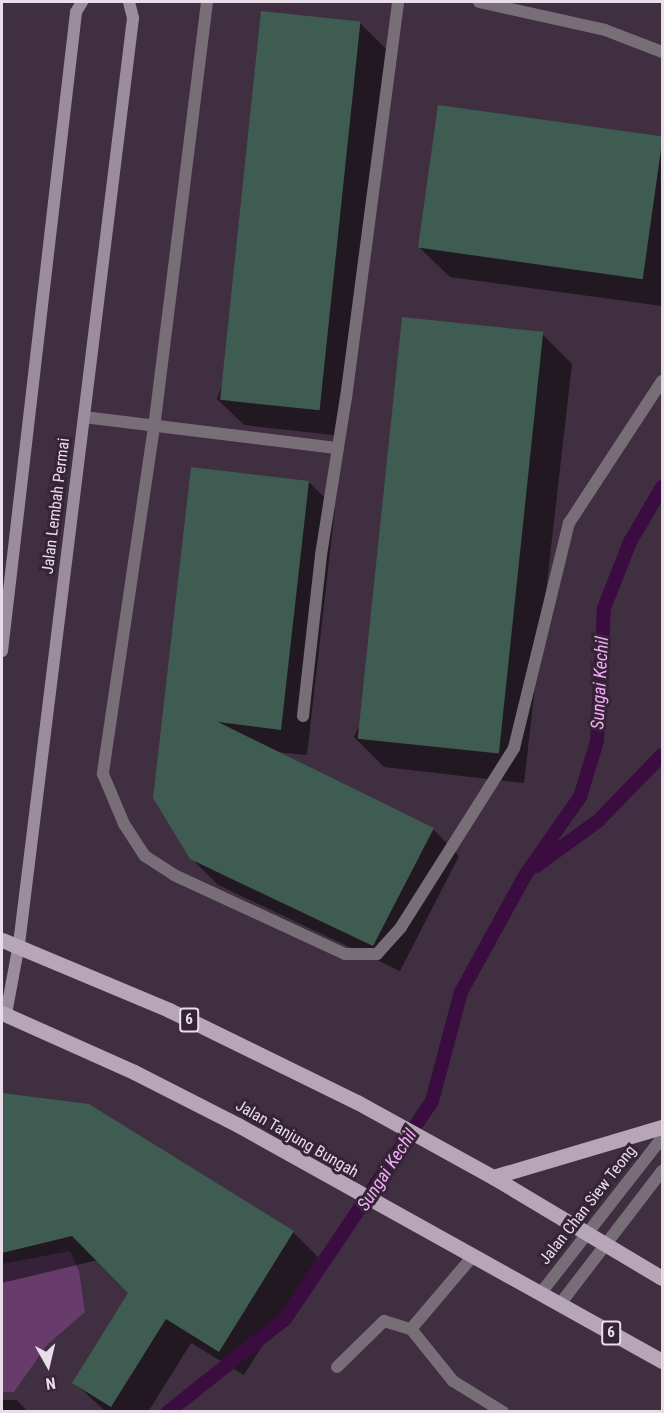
<!DOCTYPE html>
<html>
<head>
<meta charset="utf-8">
<style>
  body { margin:0 }
  #map { position:relative; width:664px; height:1413px; overflow:hidden; background:#402e41; font-family:"Roboto Condensed",sans-serif }
  div>[style] { position:absolute }
  [style*='--x'] { left:calc(var(--x)*1px); top:calc(var(--y)*1px); width:calc(var(--w)*1px); rotate:calc(var(--a)*1deg) }
  .green>* { inset:0; background:#673c6b }
  .shadow>* { inset:0; background:#0007 }
  .stream>* { height:14px; margin:-7px; padding:0 7px; transform-origin:7px; border-radius:7px; background:#3b0c3f }
  .building>* { inset:0; background:#3e5c51; transform-origin:0 0 }
  .service>* { height:12px; margin:-6px; padding:0 6px; transform-origin:6px; border-radius:6px; background:#776e77 }
  .minor>* { height:12px; margin:-6px; padding:0 6px; transform-origin:6px; border-radius:6px; background:#776e77 }
  .secondary>* { height:12px; margin:-6px; padding:0 6px; transform-origin:6px; border-radius:6px; background:#9b8d9c }
  .primary>* { height:15px; margin:-7.5px; padding:0 7.5px; transform-origin:7.5px; border-radius:7.5px; background:#b7a5b8 }
  span { translate:-50% -50%; white-space:nowrap; text-align:center; line-height:1.15; -webkit-text-stroke:6px #352436; paint-order:stroke }
  .shield-label span { padding:2px 4px; background:#352436; border:2px solid; border-radius:4px; -webkit-text-stroke-width:0 }
  .shield-label { font-size:15px; color:#e9dde9; font-weight:700 }
  .street-label { font-size:16px; color:#e9dde9 }
  .water-label { font-size:18px; color:#f4abf9; font-style:italic }
  .frame { position:absolute; inset:0; border:3px solid #e9dde9; pointer-events:none }
  .north { position:absolute; left:18px; top:1335px; width:60px; height:60px; -webkit-text-stroke:4px #352436; paint-order:stroke; rotate:172deg; font-size:16px; font-weight:700; line-height:24px; text-align:center; color:#e9dde9 }
  .north::after { content:''; display:block; margin:auto; width:21px; height:27px; background:#e9dde9; clip-path:polygon(50% 0,100% 100%,50% 72%,0 100%) }
</style>
</head>
<body>
<div id="map">
  <div class="green">
    <div style="clip-path:polygon(70px 1251px,79px 1271px,85px 1312px,47px 1345px,14px 1392px,2px 1392px,2px 1264px)"></div>
  </div>
  <div class="shadow">
    <div style="clip-path:polygon(360px 23px,386px 49px,341px 436px,244px 425px,217px 399px)"></div>
    <div style="clip-path:polygon(662px 137px,662px 306px,450px 277px,420px 248px)"></div>
    <div style="clip-path:polygon(543px 335px,572px 364px,524px 783px,384px 767px,354px 737px)"></div>
    <div style="clip-path:polygon(309px 482px,335px 508px,307px 755px,275px 752px,433px 829px,459px 856px,400px 971px,218px 885px,191px 858px,155px 798px)"></div>
    <div style="clip-path:polygon(2px 1095px,88px 1106px,293px 1232px,318px 1257px,244px 1375px,191px 1343px,148px 1412px,106px 1412px,74px 1382px,130px 1292px,98px 1260px,2px 1283px)"></div>
    <div style="clip-path:polygon(2px 1400px,17px 1400px,28px 1412px,2px 1412px)"></div>
  </div>
  <div class="stream">
    <div style="--x:536;--y:866;--w:77;--a:-36"></div>
    <div style="--x:598;--y:821;--w:92;--a:-45.9"></div>
    <div style="--x:168;--y:1412;--w:149;--a:-38.5"></div>
    <div style="--x:285;--y:1319;--w:263;--a:-56"></div>
    <div style="--x:432;--y:1101;--w:113;--a:-75.1"></div>
    <div style="--x:461;--y:992;--w:135;--a:-61.2"></div>
    <div style="--x:526;--y:874;--w:94;--a:-55"></div>
    <div style="--x:580;--y:797;--w:59;--a:-73.1"></div>
    <div style="--x:597;--y:741;--w:133;--a:-87"></div>
    <div style="--x:604;--y:608;--w:71;--a:-68.5"></div>
    <div style="--x:630;--y:542;--w:64;--a:-59.8"></div>
  </div>
  <div class="building">
    <div style="left:261px;top:11px;width:100px;height:391px;rotate:6deg"></div>
    <div style="left:438px;top:105px;width:227px;height:144px;rotate:8deg"></div>
    <div style="left:402px;top:317px;width:142px;height:424px;rotate:6deg"></div>
    <div style="clip-path:polygon(191px 467px,309px 481px,281px 730px,218px 722px,434px 828px,373px 946px,190px 859px,153px 798px)"></div>
    <div style="clip-path:polygon(2px 1093px,89px 1104px,294px 1231px,219px 1352px,166px 1319px,111px 1407px,72px 1383px,128px 1293px,72px 1236px,2px 1253px)"></div>
  </div>
  <div class="service">
    <div style="--x:207;--y:2;--w:428;--a:97.1"></div>
    <div style="--x:154;--y:427;--w:351;--a:98.4"></div>
    <div style="--x:103;--y:774;--w:54;--a:67.2"></div>
    <div style="--x:124;--y:824;--w:38;--a:57"></div>
    <div style="--x:145;--y:856;--w:35;--a:33"></div>
    <div style="--x:174;--y:875;--w:188;--a:24.8"></div>
    <div style="--x:345;--y:954;--w:32;--a:0"></div>
    <div style="--x:377;--y:954;--w:36;--a:-48"></div>
    <div style="--x:401;--y:927;--w:212;--a:-57.7"></div>
    <div style="--x:514;--y:748;--w:232;--a:-76.3"></div>
    <div style="--x:569;--y:523;--w:170;--a:-56.8"></div>
    <div style="--x:479;--y:2;--w:129;--a:12.5"></div>
    <div style="--x:605;--y:30;--w:61;--a:21.1"></div>
    <div style="--x:84;--y:417;--w:256;--a:7"></div>
    <div style="--x:303;--y:716;--w:162;--a:-83.6"></div>
    <div style="--x:321;--y:555;--w:159;--a:-81"></div>
    <div style="--x:346;--y:398;--w:399;--a:-82.5"></div>
    <div style="--x:411;--y:1329;--w:67;--a:51.1"></div>
    <div style="--x:453;--y:1381;--w:59;--a:31.8"></div>
    <div style="--x:337;--y:1367;--w:66;--a:-44.4"></div>
    <div style="--x:384;--y:1321;--w:28;--a:17"></div>
    <div style="--x:411;--y:1329;--w:94;--a:-49.7"></div>
  </div>
  <div class="minor">
    <div style="--x:540;--y:1294;--w:198;--a:-52"></div>
    <div style="--x:560;--y:1304;--w:168;--a:-52.5"></div>
  </div>
  <div class="secondary">
    <div style="--x:2;--y:651;--w:643;--a:-83.39"></div>
    <div style="--x:76;--y:12;--w:12;--a:-59"></div>
    <div style="--x:6;--y:1014;--w:71;--a:-79.5"></div>
    <div style="--x:19;--y:944;--w:933;--a:-82.98"></div>
    <div style="--x:133;--y:18;--w:16;--a:-104"></div>
  </div>
  <div class="primary">
    <div style="--x:2;--y:940;--w:181;--a:22.7"></div>
    <div style="--x:169;--y:1010;--w:209;--a:26.1"></div>
    <div style="--x:357;--y:1102;--w:155;--a:28.9"></div>
    <div style="--x:493;--y:1177;--w:197;--a:30.9"></div>
    <div style="--x:2;--y:1013;--w:145;--a:24.1"></div>
    <div style="--x:134;--y:1072;--w:117;--a:27"></div>
    <div style="--x:238;--y:1125;--w:485;--a:29.1"></div>
    <div style="--x:493;--y:1177;--w:176;--a:-16.5"></div>
  </div>
  <div class="shield-label">
    <span style="left:189px;top:1020px">6</span>
    <span style="left:611px;top:1333px">6</span>
  </div>
  <div class="street-label">
    <span style="left:56px;top:506px;rotate:-83deg">Jalan Lembah Permai</span>
    <span style="left:297px;top:1139px;rotate:30deg">Jalan Tanjung Bungah</span>
    <span style="left:588px;top:1205px;rotate:-52deg">Jalan Chan Siew Teong</span>
  </div>
  <div class="water-label">
    <span style="left:600px;top:683px;rotate:-87deg">Sungai Kechil</span>
    <span style="left:387px;top:1170px;rotate:-57deg">Sungai Kechil</span>
  </div>
  <div class="frame"></div>
  <div class="north">N</div>
</div>
</body>
</html>
